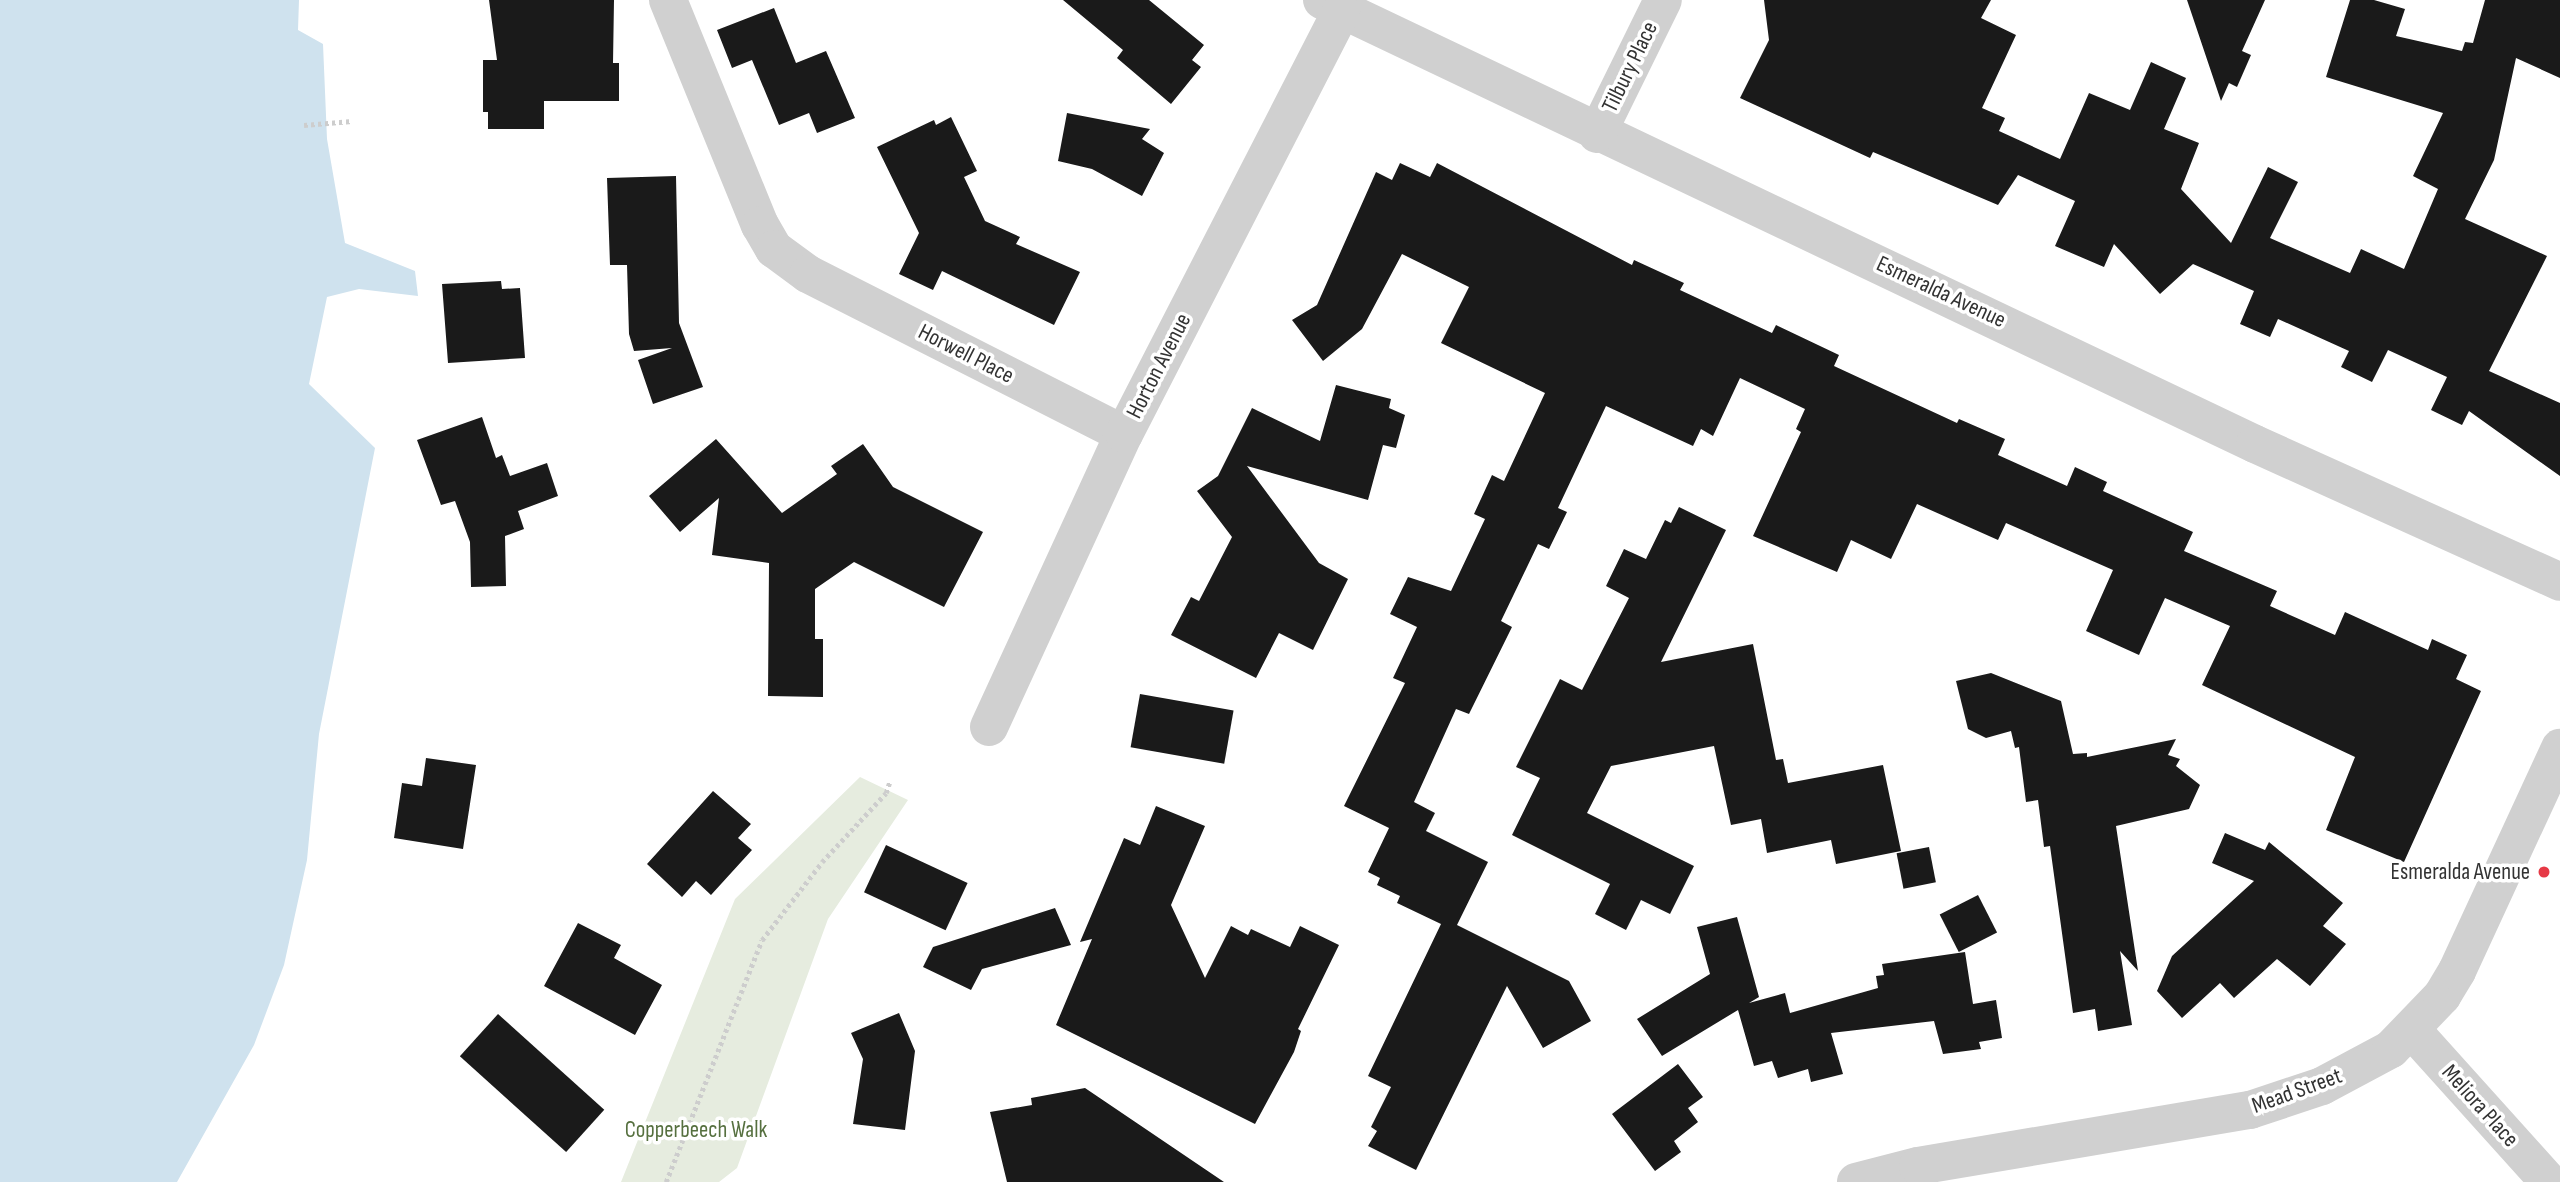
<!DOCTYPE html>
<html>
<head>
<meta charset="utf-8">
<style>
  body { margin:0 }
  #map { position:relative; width:2560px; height:1182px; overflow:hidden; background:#fff; font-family:"Sofia Sans Condensed",sans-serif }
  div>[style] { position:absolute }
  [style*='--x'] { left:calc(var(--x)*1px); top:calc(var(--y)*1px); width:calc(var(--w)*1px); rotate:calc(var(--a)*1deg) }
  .green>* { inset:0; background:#e6ecdf }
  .water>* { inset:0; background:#cfe2ee }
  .building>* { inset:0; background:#1a1a1a; transform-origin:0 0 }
  .path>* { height:4.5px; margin-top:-2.25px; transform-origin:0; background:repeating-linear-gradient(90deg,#cdcdcd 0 3.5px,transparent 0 7px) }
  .minor>* { height:38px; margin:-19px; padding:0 19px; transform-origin:19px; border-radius:19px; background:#d0d0d0 }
  .dots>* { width:19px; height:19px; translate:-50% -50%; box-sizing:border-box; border:4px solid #fff; border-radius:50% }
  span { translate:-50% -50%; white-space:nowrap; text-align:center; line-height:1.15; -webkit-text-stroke:7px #fff; paint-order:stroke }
  .street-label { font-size:23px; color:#333 }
  .poi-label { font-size:23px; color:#333 }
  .right { translate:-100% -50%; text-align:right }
  .park-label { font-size:23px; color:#56703f }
</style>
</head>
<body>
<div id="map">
  <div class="green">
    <div style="clip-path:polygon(860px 777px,908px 800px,828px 919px,737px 1168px,719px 1182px,621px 1182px,735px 899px)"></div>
  </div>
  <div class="water">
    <div style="clip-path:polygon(0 0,299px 0,298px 30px,323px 44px,327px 139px,345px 243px,415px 271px,418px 296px,359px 289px,327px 297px,309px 384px,375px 448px,319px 734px,307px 860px,284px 965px,254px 1045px,177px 1182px,0 1182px)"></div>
  </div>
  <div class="building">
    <div style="clip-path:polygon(489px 0,614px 0,613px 63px,619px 63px,619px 101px,544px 101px,544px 129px,488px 129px,488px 112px,483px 112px,483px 60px,497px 60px)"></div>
    <div style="clip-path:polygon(1063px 0,1149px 0,1204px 45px,1192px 60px,1201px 67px,1171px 104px,1117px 58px,1123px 50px)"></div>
    <div style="clip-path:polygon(1764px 0,1991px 0,1981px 18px,2016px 35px,1982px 108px,2005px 118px,1999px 131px,2060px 159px,2089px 93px,2130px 110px,2151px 62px,2186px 78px,2164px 129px,2199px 143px,2181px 189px,2231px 243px,2268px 167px,2298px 182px,2270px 238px,2350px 273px,2361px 249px,2404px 269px,2438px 189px,2413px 176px,2443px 113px,2326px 77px,2350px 0,2374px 0,2405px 9px,2396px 36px,2462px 51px,2465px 42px,2473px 43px,2485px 0,2560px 0,2560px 78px,2516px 58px,2494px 160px,2465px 219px,2547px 256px,2489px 371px,2560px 403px,2560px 476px,2469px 411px,2462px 425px,2431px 410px,2447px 377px,2388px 350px,2372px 382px,2341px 367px,2349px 351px,2278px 319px,2270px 337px,2240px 324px,2254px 291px,2193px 264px,2160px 294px,2114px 244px,2104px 267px,2055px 246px,2075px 201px,2018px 175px,1998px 205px,1873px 152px,1870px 158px,1740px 98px,1769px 40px)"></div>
    <div style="clip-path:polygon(2187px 0,2265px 0,2242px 51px,2251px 55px,2237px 87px,2229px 83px,2221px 101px)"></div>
    <div style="clip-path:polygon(774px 8px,796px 63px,826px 51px,855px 118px,817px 133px,809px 113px,779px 125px,752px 60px,732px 68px,717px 30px)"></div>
    <div style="clip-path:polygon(1067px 113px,1150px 129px,1142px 139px,1164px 153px,1142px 196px,1092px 169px,1058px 161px)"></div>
    <div style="clip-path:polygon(951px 117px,977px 171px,964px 177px,985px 221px,1020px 237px,1016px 244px,1080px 272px,1054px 325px,942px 271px,933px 290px,899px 274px,919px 233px,877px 147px,934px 120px,936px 125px)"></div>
    <div style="clip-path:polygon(1400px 163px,1430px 177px,1437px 163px,1632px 265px,1634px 260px,1684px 283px,1680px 290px,1772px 333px,1776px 325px,1839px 355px,1834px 366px,1957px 423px,1959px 419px,2005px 439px,1998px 455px,2067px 486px,2075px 467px,2107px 482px,2103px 491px,2193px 532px,2184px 551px,2277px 591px,2270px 606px,2335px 635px,2345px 612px,2428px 650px,2432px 639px,2467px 655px,2456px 679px,2481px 691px,2404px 862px,2326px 830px,2355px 757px,2202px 685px,2230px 626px,2165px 598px,2139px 655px,2086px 631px,2113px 570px,2006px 523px,1998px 540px,1917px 504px,1891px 559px,1851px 540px,1837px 572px,1753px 536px,1801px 432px,1796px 429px,1805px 409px,1740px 378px,1713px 436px,1701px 429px,1693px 446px,1606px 406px,1558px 508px,1567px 512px,1549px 549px,1538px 544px,1501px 621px,1512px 627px,1469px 714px,1456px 709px,1414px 802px,1435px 813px,1426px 831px,1488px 862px,1457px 925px,1569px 981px,1591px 1021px,1543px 1048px,1507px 986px,1416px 1170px,1368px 1146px,1377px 1131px,1371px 1127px,1391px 1087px,1368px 1076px,1441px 924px,1397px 903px,1400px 896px,1377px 885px,1380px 878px,1368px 872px,1389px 828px,1344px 806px,1405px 683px,1393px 678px,1417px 627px,1390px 614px,1408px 577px,1451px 591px,1485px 519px,1474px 514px,1492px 475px,1504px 481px,1545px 393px,1441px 343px,1469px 287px,1402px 254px,1362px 329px,1323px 361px,1292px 320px,1317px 305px,1376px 172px,1392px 180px)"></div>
    <div style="clip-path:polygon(676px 176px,679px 323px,703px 387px,653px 404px,638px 360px,672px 348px,634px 351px,629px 334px,627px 265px,610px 265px,607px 178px)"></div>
    <div style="clip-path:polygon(501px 281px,502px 289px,520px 288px,525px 358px,448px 363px,442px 284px)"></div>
    <div style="clip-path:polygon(1336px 385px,1391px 399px,1389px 408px,1405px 415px,1396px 448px,1383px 445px,1368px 500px,1247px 466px,1319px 563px,1348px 579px,1313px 650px,1279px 633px,1256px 678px,1171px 635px,1191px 597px,1199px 601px,1232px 537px,1197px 491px,1218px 476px,1252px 408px,1320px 441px)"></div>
    <div style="clip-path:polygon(482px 417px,496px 458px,502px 455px,510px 476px,547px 463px,558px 496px,518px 511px,524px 529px,505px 536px,506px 586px,471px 587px,470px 542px,455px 501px,441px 505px,417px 440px)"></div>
    <div style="clip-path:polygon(716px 439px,782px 513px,837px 474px,831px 466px,863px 444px,893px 487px,983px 532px,944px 607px,854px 562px,815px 589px,815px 639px,823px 639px,823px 697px,768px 696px,769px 563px,712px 555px,719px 498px,680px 532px,649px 496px)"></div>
    <div style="clip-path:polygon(1679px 507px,1726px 530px,1661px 662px,1753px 644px,1776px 760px,1783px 759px,1788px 783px,1883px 765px,1901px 851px,1836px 864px,1831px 840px,1767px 853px,1761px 819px,1731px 825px,1714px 746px,1611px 766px,1587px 813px,1694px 866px,1670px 914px,1641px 900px,1626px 930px,1595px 914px,1610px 884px,1512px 835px,1540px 778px,1516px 767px,1560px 679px,1582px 690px,1629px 598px,1606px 586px,1624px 549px,1646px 559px,1665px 520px,1671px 523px)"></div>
    <div style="clip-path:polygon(1991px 673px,2061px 701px,2073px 754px,2087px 753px,2087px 757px,2176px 739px,2168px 755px,2180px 759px,2176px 766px,2200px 785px,2189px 809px,2116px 826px,2138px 971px,2120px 951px,2132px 1025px,2098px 1031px,2095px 1009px,2073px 1013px,2050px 846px,2044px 847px,2038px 800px,2026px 802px,2019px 747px,2015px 748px,2011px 731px,1986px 738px,1968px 729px,1956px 681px)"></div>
    <div style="left:1140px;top:694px;width:95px;height:54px;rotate:10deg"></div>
    <div style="clip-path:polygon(426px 758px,476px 765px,463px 849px,394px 838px,402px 783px,422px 786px)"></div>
    <div style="clip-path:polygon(713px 791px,751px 824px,738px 838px,752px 850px,711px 895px,696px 881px,682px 897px,647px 864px)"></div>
    <div style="clip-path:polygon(1156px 806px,1205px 826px,1171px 905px,1205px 978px,1231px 926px,1248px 935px,1251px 929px,1290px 947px,1300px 926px,1339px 945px,1298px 1029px,1301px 1031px,1294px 1052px,1255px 1124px,1056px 1025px,1092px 939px,1080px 942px,1124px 838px,1140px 845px)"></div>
    <div style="clip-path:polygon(2225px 833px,2265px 850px,2269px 842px,2343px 903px,2323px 926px,2346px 944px,2310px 986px,2277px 959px,2234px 998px,2220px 983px,2182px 1018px,2157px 991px,2172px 956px,2254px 881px,2212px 863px)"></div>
    <div style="left:886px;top:845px;width:90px;height:52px;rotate:25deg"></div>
    <div style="left:1929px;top:847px;width:36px;height:33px;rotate:79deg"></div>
    <div style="left:1978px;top:895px;width:42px;height:43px;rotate:63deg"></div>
    <div style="clip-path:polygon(1055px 908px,1071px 945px,982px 969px,971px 990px,923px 967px,933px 947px)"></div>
    <div style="clip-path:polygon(1737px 917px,1759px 997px,1749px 1003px,1785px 993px,1790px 1013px,1878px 988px,1876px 976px,1884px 975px,1882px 964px,1965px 952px,1973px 1004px,1996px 1000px,2002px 1038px,1979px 1042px,1981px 1049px,1943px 1054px,1934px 1021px,1831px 1033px,1843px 1074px,1811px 1082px,1808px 1069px,1778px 1078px,1772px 1061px,1754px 1066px,1738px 1010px,1662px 1056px,1637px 1019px,1710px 974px,1697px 927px)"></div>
    <div style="clip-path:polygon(578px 923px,621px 945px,614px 958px,662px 985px,635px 1035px,544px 986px)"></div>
    <div style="clip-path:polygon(899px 1013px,915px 1051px,905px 1130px,853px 1124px,863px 1059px,851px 1033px)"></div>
    <div style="left:498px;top:1014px;width:143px;height:57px;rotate:42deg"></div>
    <div style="clip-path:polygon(1678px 1064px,1703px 1097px,1688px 1108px,1698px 1122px,1674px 1141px,1681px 1152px,1655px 1171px,1612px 1114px)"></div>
    <div style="clip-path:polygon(1085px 1088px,1224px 1182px,1007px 1182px,990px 1112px,1032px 1105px,1031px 1098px)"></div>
  </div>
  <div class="path">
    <div style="--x:304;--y:125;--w:48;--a:-4.8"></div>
    <div style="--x:666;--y:1182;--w:260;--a:-68.4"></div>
    <div style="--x:762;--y:940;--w:98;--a:-52.4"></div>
    <div style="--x:822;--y:862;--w:94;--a:-47.2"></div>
    <div style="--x:886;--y:793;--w:13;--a:-72"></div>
  </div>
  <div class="minor">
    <div style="--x:668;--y:0;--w:243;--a:67.8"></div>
    <div style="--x:760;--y:225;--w:28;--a:60"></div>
    <div style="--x:774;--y:249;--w:42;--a:36.3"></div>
    <div style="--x:808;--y:274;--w:354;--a:26.9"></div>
    <div style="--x:1322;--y:0;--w:1033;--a:25.45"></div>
    <div style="--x:2255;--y:444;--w:335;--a:24.3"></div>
    <div style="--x:1597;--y:134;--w:149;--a:-63.8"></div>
    <div style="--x:989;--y:727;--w:323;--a:-65.3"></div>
    <div style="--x:1124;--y:434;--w:475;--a:-62.8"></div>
    <div style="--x:2412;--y:1030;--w:205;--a:48"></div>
    <div style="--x:1856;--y:1182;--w:64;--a:-14.5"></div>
    <div style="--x:1918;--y:1166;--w:337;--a:-9.6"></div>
    <div style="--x:2250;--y:1110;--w:76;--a:-18.4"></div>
    <div style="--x:2322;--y:1086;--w:78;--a:-28.2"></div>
    <div style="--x:2391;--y:1049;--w:74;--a:-46.1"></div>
    <div style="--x:2442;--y:996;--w:29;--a:-59"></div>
    <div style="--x:2457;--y:971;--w:246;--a:-65.2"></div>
  </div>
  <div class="dots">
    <div style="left:2544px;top:872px;background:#e63946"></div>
  </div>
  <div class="street-label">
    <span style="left:1630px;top:67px;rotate:-64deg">Tilbury Place</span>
    <span style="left:1941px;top:292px;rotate:25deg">Esmeralda Avenue</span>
    <span style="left:966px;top:354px;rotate:27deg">Horwell Place</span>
    <span style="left:1159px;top:366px;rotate:-63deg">Horton Avenue</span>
    <span style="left:2297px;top:1091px;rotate:-20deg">Mead Street</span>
    <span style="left:2480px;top:1106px;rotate:48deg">Meliora Place</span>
  </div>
  <div class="poi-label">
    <span class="right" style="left:2530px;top:872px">Esmeralda Avenue</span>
  </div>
  <div class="park-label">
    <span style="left:696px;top:1130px">Copperbeech Walk</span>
  </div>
</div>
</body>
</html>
